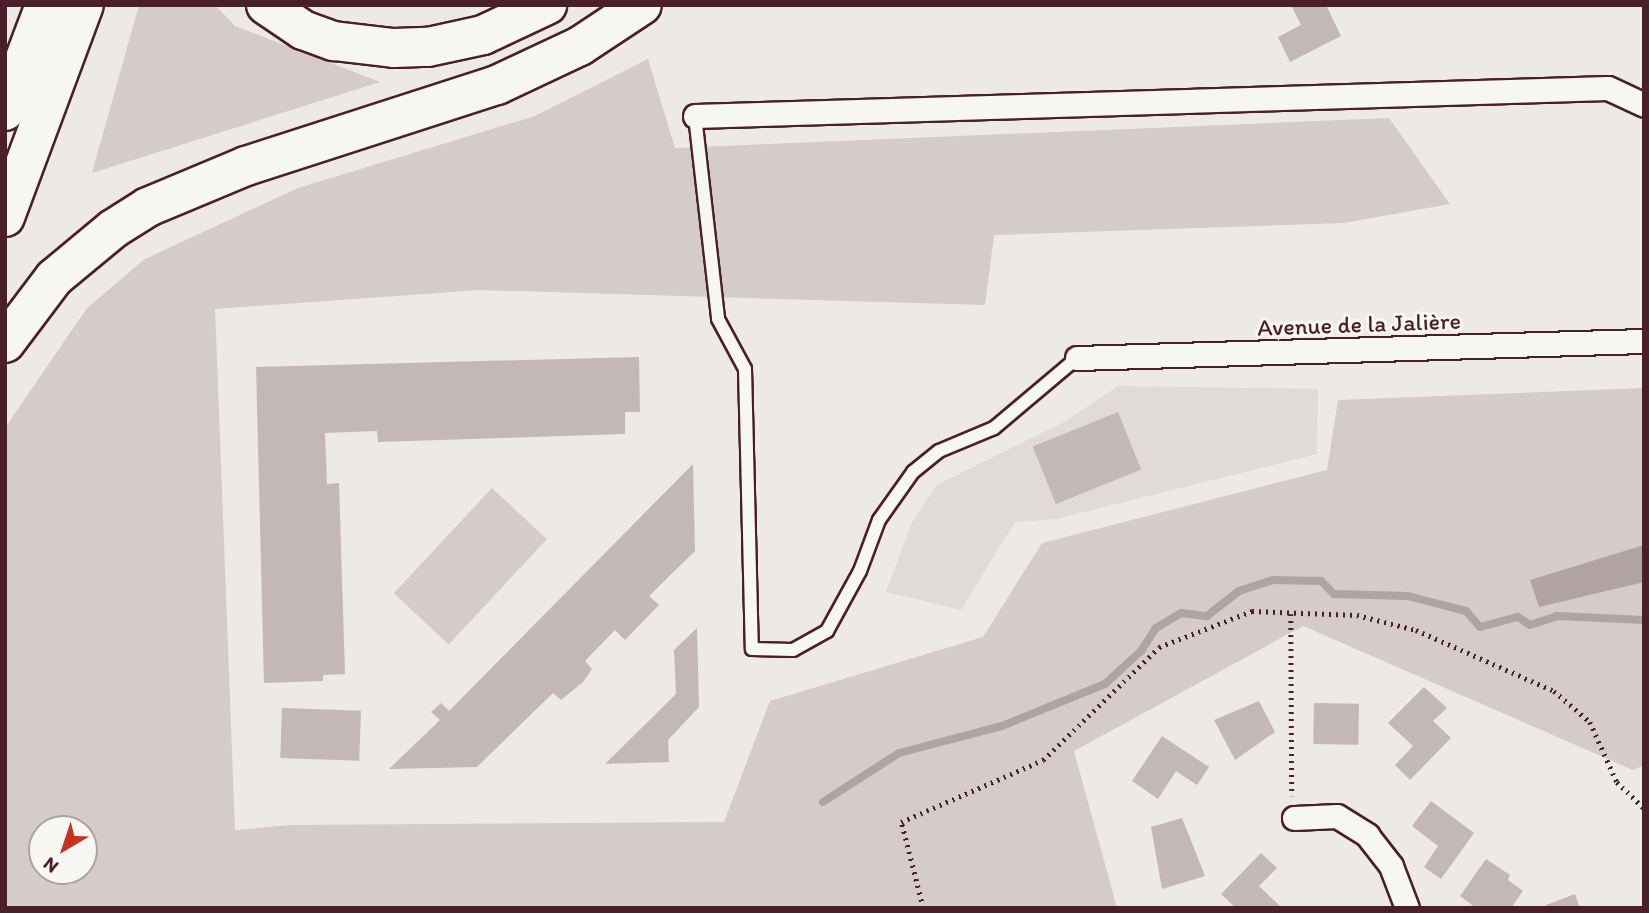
<!DOCTYPE html>
<html>
<head>
<meta charset="utf-8">
<style>
  body { margin:0 }
  #map { position:relative; width:1649px; height:913px; overflow:hidden; background:#ece9e6; font-family:Itim,sans-serif }
  div>[style] { position:absolute }
  [style*='--x'] { left:calc(var(--x)*1px); top:calc(var(--y)*1px); width:calc(var(--w)*1px); rotate:calc(var(--a)*1deg) }
  .built>* { inset:0; background:#e0dad8 }
  .green>* { inset:0; background:#d4cbca; transform-origin:0 0 }
  .water>* { inset:0; background:#b1a2a3 }
  .stream>* { height:8px; margin:-4px; padding:0 4px; transform-origin:4px; border-radius:4px; background:#b1a2a3 }
  .building>* { inset:0; background:#c4b7b7; transform-origin:0 0 }
  .path>* { height:4.5px; margin-top:-2.25px; transform-origin:0; background:repeating-linear-gradient(90deg,#4a1f2b 0 2px,transparent 0 7px) }
  .roads { filter:drop-shadow(2px 0 #4a1f2b) drop-shadow(-2px 0 #4a1f2b) drop-shadow(0 2px #4a1f2b) drop-shadow(0 -2px #4a1f2b) }
  .lane>* { height:12px; margin:-6px; padding:0 6px; transform-origin:6px; border-radius:6px; background:#f6f6f2 }
  .street>* { height:23px; margin:-11.5px; padding:0 11.5px; transform-origin:11.5px; border-radius:11.5px; background:#f6f6f2 }
  .highway>* { height:38px; margin:-19px; padding:0 19px; transform-origin:19px; border-radius:19px; background:#f6f6f2 }
  span { translate:-50% -50%; white-space:nowrap; text-align:center; line-height:1.15; -webkit-text-stroke:6px #f6f6f2; paint-order:stroke }
  .street-label { font-size:24px; color:#4a1f2b }
  .frame { position:absolute; inset:0; border:7px solid #4a1f2b; pointer-events:none }
  .north { position:absolute; left:28px; top:815px; width:70px; height:70px; box-sizing:border-box; background:#f6f6f2; border:2px solid #b1a0a2; border-radius:50%; rotate:219deg; font-size:19px; font-weight:700; line-height:28px; text-align:center; color:#4a1f2b }
  .north::after { content:''; display:block; margin:auto; width:24px; height:32px; background:#c8321e; clip-path:polygon(50% 0,100% 100%,50% 72%,0 100%) }
</style>
</head>
<body>
<div id="map">
  <div class="built">
    <div style="clip-path:polygon(1118px 386px,1318px 389px,1317px 454px,1056px 519px,1015px 522px,961px 610px,886px 592px,912px 522px,937px 485px,1064px 422px)"></div>
  </div>
  <div class="green">
    <div style="clip-path:polygon(139px 5px,215px 5px,235px 26px,380px 82px,92px 173px)"></div>
    <div style="clip-path:polygon(evenodd,648px 59px,675px 148px,1389px 118px,1450px 204px,1344px 223px,994px 235px,985px 305px,479px 290px,215px 309px,235px 830px,291px 825px,724px 822px,770px 701px,983px 637px,1042px 543px,1327px 470px,1338px 400px,1644px 388px,1644px 765px,1633px 770px,1303px 626px,1074px 751px,1117px 908px,5px 908px,5px 428px,87px 308px,145px 259px,298px 188px,535px 116px,648px 59px,42px 829px,84px 829px,84px 871px,42px 871px,42px 829px)"></div>
    <div style="left:492px;top:488px;width:75px;height:144px;rotate:43deg"></div>
  </div>
  <div class="water">
    <div style="clip-path:polygon(1644px 545px,1644px 582px,1539px 607px,1530px 580px)"></div>
  </div>
  <div class="stream">
    <div style="--x:823;--y:802;--w:90;--a:-32.8"></div>
    <div style="--x:899;--y:753;--w:106;--a:-14.7"></div>
    <div style="--x:1002;--y:726;--w:111;--a:-22.2"></div>
    <div style="--x:1105;--y:684;--w:49;--a:-42.5"></div>
    <div style="--x:1141;--y:651;--w:27;--a:-57"></div>
    <div style="--x:1156;--y:628;--w:29;--a:-31"></div>
    <div style="--x:1181;--y:613;--w:26;--a:7"></div>
    <div style="--x:1207;--y:616;--w:41;--a:-38"></div>
    <div style="--x:1239;--y:591;--w:36;--a:-18"></div>
    <div style="--x:1273;--y:580;--w:48;--a:1.2"></div>
    <div style="--x:1321;--y:581;--w:18;--a:45"></div>
    <div style="--x:1334;--y:594;--w:74;--a:1.5"></div>
    <div style="--x:1408;--y:596;--w:60;--a:14.5"></div>
    <div style="--x:1466;--y:611;--w:21;--a:49"></div>
    <div style="--x:1480;--y:627;--w:39;--a:-15"></div>
    <div style="--x:1518;--y:617;--w:14;--a:34"></div>
    <div style="--x:1530;--y:625;--w:28;--a:-18"></div>
    <div style="--x:1557;--y:616;--w:87;--a:2.6"></div>
  </div>
  <div class="building">
    <div style="clip-path:polygon(1291px 5px,1326px 5px,1341px 36px,1290px 62px,1278px 37px,1301px 25px)"></div>
    <div style="clip-path:polygon(639px 357px,640px 412px,625px 412px,625px 434px,378px 442px,377px 431px,325px 433px,327px 484px,339px 483px,345px 674px,323px 675px,323px 681px,264px 683px,256px 367px)"></div>
    <div style="left:1118px;top:412px;width:62px;height:92px;rotate:68deg"></div>
    <div style="clip-path:polygon(693px 464px,695px 551px,649px 596px,659px 605px,625px 640px,615px 630px,585px 661px,592px 669px,583px 682px,561px 700px,553px 693px,477px 767px,389px 769px,440px 720px,431px 712px,441px 703px,449px 711px)"></div>
    <div style="clip-path:polygon(697px 628px,699px 707px,668px 740px,669px 762px,605px 764px,676px 694px,674px 650px)"></div>
    <div style="clip-path:polygon(1424px 687px,1447px 708px,1433px 721px,1451px 738px,1410px 780px,1395px 765px,1413px 746px,1388px 723px)"></div>
    <div style="clip-path:polygon(1259px 701px,1275px 732px,1235px 760px,1214px 720px)"></div>
    <div style="left:1314px;top:703px;width:45px;height:41px;rotate:1deg"></div>
    <div style="left:282px;top:708px;width:79px;height:50px;rotate:2deg"></div>
    <div style="clip-path:polygon(1162px 736px,1209px 767px,1197px 785px,1176px 771px,1158px 799px,1132px 781px)"></div>
    <div style="clip-path:polygon(1431px 801px,1474px 833px,1441px 879px,1424px 867px,1438px 846px,1412px 826px)"></div>
    <div style="clip-path:polygon(1182px 818px,1205px 876px,1162px 889px,1151px 827px)"></div>
    <div style="clip-path:polygon(1261px 853px,1277px 868px,1259px 886px,1282px 908px,1236px 908px,1221px 894px)"></div>
    <div style="clip-path:polygon(1486px 859px,1510px 875px,1508px 880px,1523px 891px,1511px 908px,1476px 908px,1460px 896px)"></div>
    <div style="clip-path:polygon(1575px 894px,1580px 908px,1547px 908px,1546px 905px)"></div>
  </div>
  <div class="path">
    <div style="--x:1291;--y:614;--w:182;--a:89.7"></div>
    <div style="--x:923;--y:908;--w:89;--a:-104.3"></div>
    <div style="--x:901;--y:822;--w:155;--a:-23.6"></div>
    <div style="--x:1043;--y:760;--w:162;--a:-44.2"></div>
    <div style="--x:1159;--y:647;--w:100;--a:-21.2"></div>
    <div style="--x:1252;--y:611;--w:105;--a:2.2"></div>
    <div style="--x:1357;--y:615;--w:61;--a:14.3"></div>
    <div style="--x:1416;--y:630;--w:151;--a:23.8"></div>
    <div style="--x:1554;--y:691;--w:48;--a:40.7"></div>
    <div style="--x:1590;--y:722;--w:66;--a:65.8"></div>
    <div style="--x:1617;--y:782;--w:37;--a:44"></div>
  </div>
  <div class="roads">
    <div class="lane">
      <div style="--x:695;--y:116;--w:204;--a:83.5"></div>
      <div style="--x:718;--y:319;--w:57;--a:61.6"></div>
      <div style="--x:745;--y:369;--w:280;--a:88.6"></div>
      <div style="--x:752;--y:649;--w:41;--a:1.4"></div>
      <div style="--x:793;--y:650;--w:39;--a:-29"></div>
      <div style="--x:827;--y:631;--w:68;--a:-61.2"></div>
      <div style="--x:860;--y:571;--w:54;--a:-69.6"></div>
      <div style="--x:879;--y:520;--w:59;--a:-54.7"></div>
      <div style="--x:913;--y:472;--w:33;--a:-39"></div>
      <div style="--x:939;--y:451;--w:60;--a:-22.7"></div>
      <div style="--x:994;--y:428;--w:109;--a:-40.1"></div>
    </div>
    <div class="street">
      <div style="--x:695;--y:116;--w:913;--a:-1.76"></div>
      <div style="--x:1608;--y:88;--w:40;--a:25"></div>
      <div style="--x:1077;--y:358;--w:567;--a:-1.72"></div>
      <div style="--x:1294;--y:818;--w:43;--a:-2.7"></div>
      <div style="--x:1337;--y:816;--w:36;--a:32"></div>
      <div style="--x:1367;--y:835;--w:39;--a:52"></div>
      <div style="--x:1391;--y:866;--w:45;--a:69.1"></div>
    </div>
    <div class="highway">
      <div style="--x:266;--y:5;--w:45;--a:34"></div>
      <div style="--x:303;--y:30;--w:33;--a:20"></div>
      <div style="--x:334;--y:41;--w:60;--a:6.7"></div>
      <div style="--x:394;--y:48;--w:34;--a:-2"></div>
      <div style="--x:428;--y:47;--w:56;--a:-12.3"></div>
      <div style="--x:483;--y:35;--w:71;--a:-25.1"></div>
      <div style="--x:5;--y:111;--w:113;--a:-69.3"></div>
      <div style="--x:5;--y:217;--w:226;--a:-69.6"></div>
      <div style="--x:5;--y:343;--w:81;--a:-53"></div>
      <div style="--x:54;--y:278;--w:77;--a:-39.7"></div>
      <div style="--x:113;--y:229;--w:41;--a:-32.2"></div>
      <div style="--x:148;--y:207;--w:106;--a:-22.7"></div>
      <div style="--x:246;--y:166;--w:264;--a:-17.9"></div>
      <div style="--x:497;--y:85;--w:92;--a:-25.2"></div>
      <div style="--x:580;--y:46;--w:74;--a:-33.5"></div>
    </div>
  </div>
  <div class="street-label">
    <span style="left:1359px;top:324px;rotate:-2deg">Avenue de la Jalière</span>
  </div>
  <div class="frame"></div>
  <div class="north">N</div>
</div>
</body>
</html>
